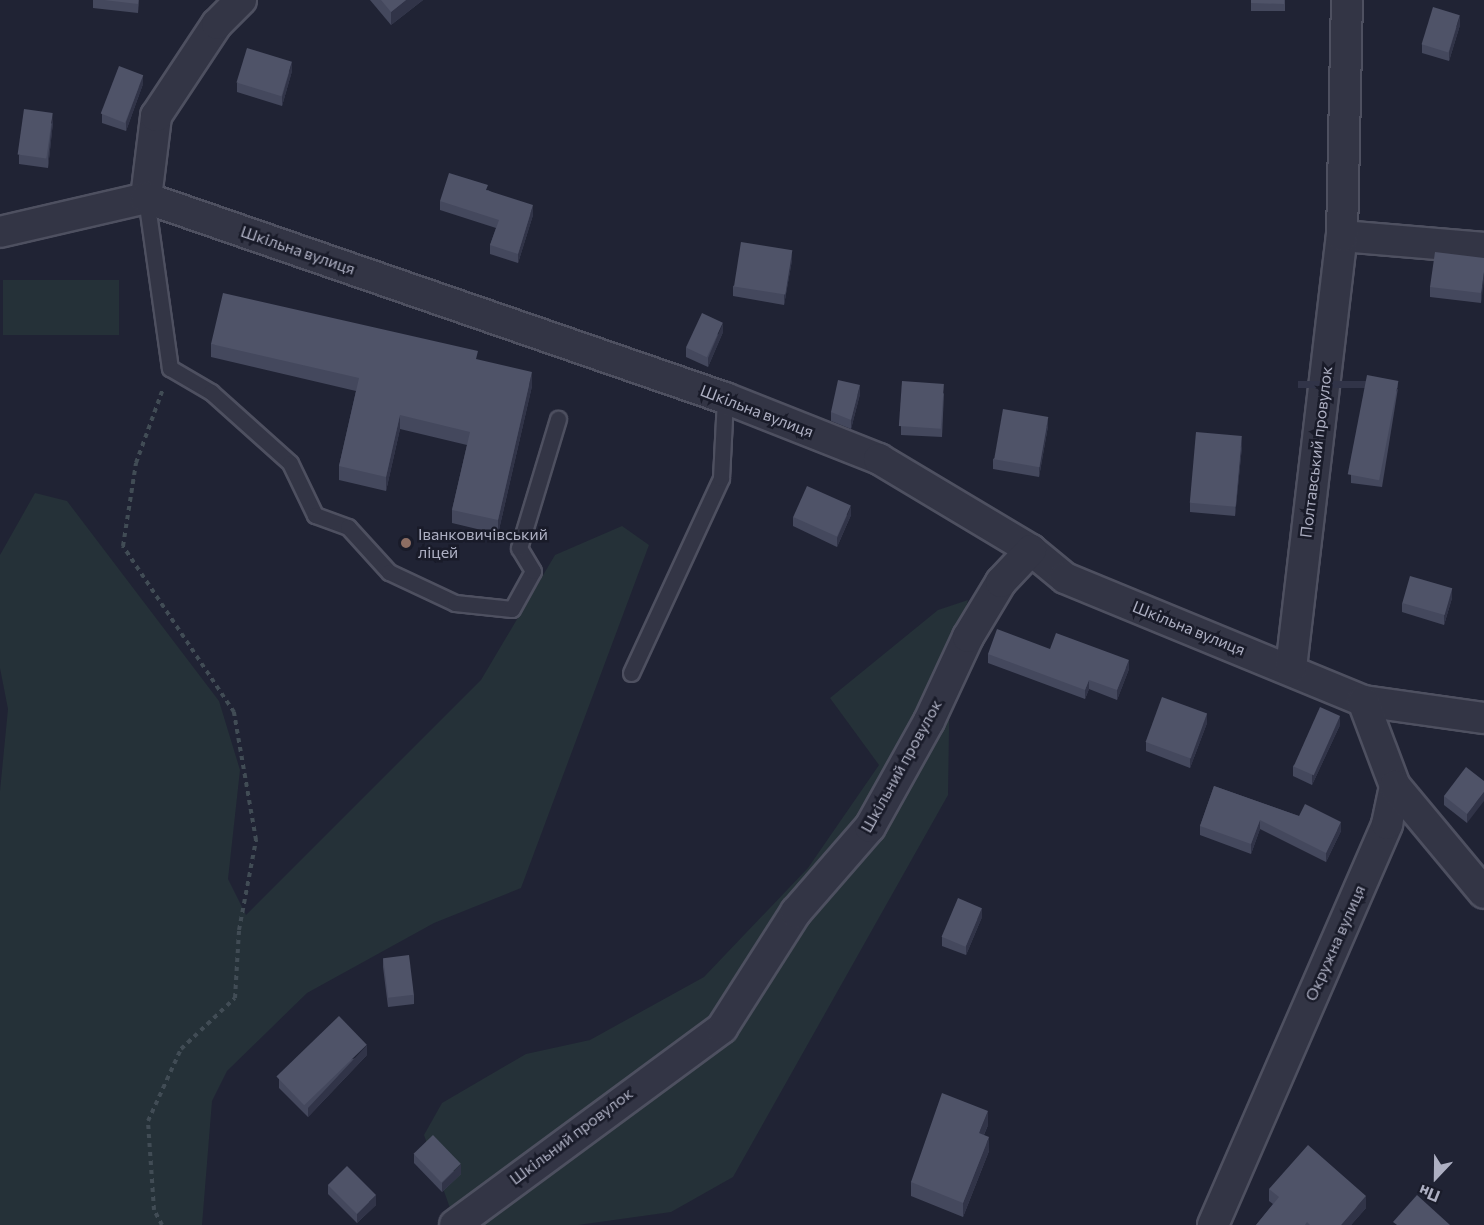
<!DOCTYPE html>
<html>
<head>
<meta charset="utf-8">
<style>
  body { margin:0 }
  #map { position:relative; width:1484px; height:1225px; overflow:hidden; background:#202334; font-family:Commissioner,sans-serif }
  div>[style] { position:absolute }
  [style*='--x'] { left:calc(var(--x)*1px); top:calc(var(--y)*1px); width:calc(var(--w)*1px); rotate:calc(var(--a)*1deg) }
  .green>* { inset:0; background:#253138; transform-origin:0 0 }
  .path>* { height:4px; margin-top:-2px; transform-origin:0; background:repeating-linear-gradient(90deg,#414c55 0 4.5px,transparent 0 9px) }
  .roads { filter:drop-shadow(2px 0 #4e5060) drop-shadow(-2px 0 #4e5060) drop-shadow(0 2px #4e5060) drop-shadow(0 -2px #4e5060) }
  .lane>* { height:15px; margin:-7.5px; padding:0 7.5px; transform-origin:7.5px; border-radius:7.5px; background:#333545 }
  .street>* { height:30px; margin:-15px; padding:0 15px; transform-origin:15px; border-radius:15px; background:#333545 }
  .wall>* { inset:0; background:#44485d; transform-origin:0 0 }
  .shaded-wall>* { inset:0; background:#313448; transform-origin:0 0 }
  .building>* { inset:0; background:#4f5368; transform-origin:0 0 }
  .dots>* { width:16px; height:16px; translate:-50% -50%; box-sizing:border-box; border:3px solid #191b29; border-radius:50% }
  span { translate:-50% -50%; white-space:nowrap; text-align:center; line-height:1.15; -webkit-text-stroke:5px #191b29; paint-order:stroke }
  .street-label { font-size:16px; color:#adafc2 }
  .poi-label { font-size:16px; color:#adafc2 }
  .left { translate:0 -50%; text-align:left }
  .north { position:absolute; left:1406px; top:1147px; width:60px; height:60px; -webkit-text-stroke:4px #191b29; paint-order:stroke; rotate:202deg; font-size:16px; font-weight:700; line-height:24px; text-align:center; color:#adafc2 }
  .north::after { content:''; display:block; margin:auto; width:21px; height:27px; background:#adafc2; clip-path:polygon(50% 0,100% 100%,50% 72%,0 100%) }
</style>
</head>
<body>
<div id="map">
  <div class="green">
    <div style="left:3px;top:280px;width:116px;height:55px"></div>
    <div style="clip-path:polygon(35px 493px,67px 501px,219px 701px,240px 770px,228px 879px,246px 915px,481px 680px,555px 555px,622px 526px,649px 545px,521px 888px,434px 923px,307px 993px,227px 1071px,212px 1101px,202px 1225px,0 1225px,0 791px,8px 709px,0 668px,0 555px)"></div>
    <div style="clip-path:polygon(968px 600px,950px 663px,948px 795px,733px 1177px,671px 1212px,578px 1225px,456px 1225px,424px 1135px,442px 1103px,526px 1054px,590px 1040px,704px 977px,808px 868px,879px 765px,830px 698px,938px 610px)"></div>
  </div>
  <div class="path">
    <div style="--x:162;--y:1225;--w:17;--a:-118"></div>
    <div style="--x:154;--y:1210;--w:89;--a:-93.9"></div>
    <div style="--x:148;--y:1121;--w:79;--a:-65.4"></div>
    <div style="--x:181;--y:1049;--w:74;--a:-43.4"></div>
    <div style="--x:235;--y:998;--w:68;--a:-86.6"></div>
    <div style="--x:239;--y:930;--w:92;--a:-79.3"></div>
    <div style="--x:256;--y:840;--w:130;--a:-99.8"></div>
    <div style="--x:234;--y:712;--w:200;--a:-123.8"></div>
    <div style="--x:123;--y:546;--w:84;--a:-81.1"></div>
    <div style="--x:136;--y:463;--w:79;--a:-70"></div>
  </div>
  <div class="roads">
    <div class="lane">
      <div style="--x:146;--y:198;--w:172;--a:82"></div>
      <div style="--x:170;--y:368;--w:48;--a:30.3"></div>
      <div style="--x:211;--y:392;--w:106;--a:41.9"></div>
      <div style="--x:290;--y:463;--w:58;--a:64.3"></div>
      <div style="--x:315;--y:515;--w:35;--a:20"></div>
      <div style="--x:348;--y:527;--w:61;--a:47.7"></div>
      <div style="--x:389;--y:572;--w:73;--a:25.2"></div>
      <div style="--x:455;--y:603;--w:57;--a:6"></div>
      <div style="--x:512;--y:609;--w:43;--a:-61.1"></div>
      <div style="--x:533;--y:571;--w:27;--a:-121"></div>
      <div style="--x:519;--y:548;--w:135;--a:-73.2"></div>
      <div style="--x:631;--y:673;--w:215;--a:-65.2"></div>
      <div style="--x:721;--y:478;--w:80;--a:-87.1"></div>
    </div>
    <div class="street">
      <div style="--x:146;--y:198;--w:83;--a:-83"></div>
      <div style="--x:156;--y:116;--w:110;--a:-56.5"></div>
      <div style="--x:217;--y:24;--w:34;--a:-45"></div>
      <div style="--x:0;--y:232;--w:150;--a:-13.1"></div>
      <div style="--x:146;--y:198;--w:613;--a:19.06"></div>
      <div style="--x:725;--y:398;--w:166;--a:21.6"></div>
      <div style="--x:879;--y:459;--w:177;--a:30.9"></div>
      <div style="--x:1031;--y:550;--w:44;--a:39.5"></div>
      <div style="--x:1065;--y:578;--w:322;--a:22.4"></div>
      <div style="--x:1363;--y:701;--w:122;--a:8"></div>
      <div style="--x:1342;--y:236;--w:143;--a:4.8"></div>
      <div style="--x:1291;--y:668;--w:435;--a:-83.3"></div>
      <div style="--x:1342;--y:236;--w:236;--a:-88.8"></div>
      <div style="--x:1363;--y:701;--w:91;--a:69.4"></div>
      <div style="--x:455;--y:1225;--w:332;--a:-36.4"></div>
      <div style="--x:722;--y:1028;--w:138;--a:-57.5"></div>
      <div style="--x:796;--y:912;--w:113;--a:-49"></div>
      <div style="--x:870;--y:827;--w:121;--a:-60.9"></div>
      <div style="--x:929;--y:721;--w:93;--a:-65.1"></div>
      <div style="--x:968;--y:637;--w:64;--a:-59"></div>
      <div style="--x:1001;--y:582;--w:44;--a:-46.8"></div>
      <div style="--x:1213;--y:1225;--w:437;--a:-66.5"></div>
      <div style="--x:1387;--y:824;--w:39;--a:-78"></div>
      <div style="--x:1395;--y:786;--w:139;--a:50.2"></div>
    </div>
  </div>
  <div class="wall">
    <div style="clip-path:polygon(93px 0,139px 0,138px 13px,93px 8px)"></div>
    <div style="clip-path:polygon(370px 0,423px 0,391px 25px)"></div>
    <div style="left:1251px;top:0;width:34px;height:11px"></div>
    <div style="clip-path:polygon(1460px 25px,1449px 61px,1422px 53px,1422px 44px)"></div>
    <div style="clip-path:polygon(292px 71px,282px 106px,237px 92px,237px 83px)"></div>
    <div style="clip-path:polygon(143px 84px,126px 131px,102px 123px,102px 114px)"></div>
    <div style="clip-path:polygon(53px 122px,48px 168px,19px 164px,19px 155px)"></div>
    <div style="clip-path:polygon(488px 190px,533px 215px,518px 263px,490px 254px,490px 245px,496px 228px,440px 210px,440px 201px)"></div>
    <div style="clip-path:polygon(1484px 258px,1481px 303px,1430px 297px,1430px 287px)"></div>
    <div style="clip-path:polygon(792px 260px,784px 305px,733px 296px,733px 286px)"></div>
    <div style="clip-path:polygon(723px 332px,708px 367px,686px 357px,686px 348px)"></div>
    <div style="clip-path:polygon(211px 344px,478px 360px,532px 386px,498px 534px,452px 523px,452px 510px,467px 445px,400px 429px,386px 491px,339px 480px,339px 466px,356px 391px,211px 357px)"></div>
    <div style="clip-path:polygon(1398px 388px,1382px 487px,1351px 483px,1351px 475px)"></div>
    <div style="clip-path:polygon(944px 393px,942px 437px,901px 435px,901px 426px)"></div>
    <div style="clip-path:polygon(860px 394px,851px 429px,831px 421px,831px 412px)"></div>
    <div style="clip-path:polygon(1048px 426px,1039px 477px,993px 469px,993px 459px)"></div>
    <div style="clip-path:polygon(1242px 446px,1235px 516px,1190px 512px,1190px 503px)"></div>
    <div style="clip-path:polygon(851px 515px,837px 547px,793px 526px,793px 517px)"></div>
    <div style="clip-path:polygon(1452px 598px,1444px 625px,1402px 612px,1402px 603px)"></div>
    <div style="clip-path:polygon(1050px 649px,1129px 669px,1117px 700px,1089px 689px,1085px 699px,988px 663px,988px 654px)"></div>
    <div style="clip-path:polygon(1207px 723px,1190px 768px,1146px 751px,1146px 742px)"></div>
    <div style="clip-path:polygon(1340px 725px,1312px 785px,1293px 776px,1293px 766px)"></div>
    <div style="clip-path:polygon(1484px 781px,1467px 823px,1444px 805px,1444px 796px)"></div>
    <div style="clip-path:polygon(1214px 786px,1341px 831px,1326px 862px,1260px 829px,1251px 854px,1200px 835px,1200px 826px)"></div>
    <div style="clip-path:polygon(982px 917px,966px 955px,942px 946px,942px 937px)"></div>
    <div style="clip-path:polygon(383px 958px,414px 995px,414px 1004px,388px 1007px,383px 967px)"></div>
    <div style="clip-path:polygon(367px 1055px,308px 1117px,279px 1088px,279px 1079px)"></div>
    <div style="clip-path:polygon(988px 1125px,984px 1135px,989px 1151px,963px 1217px,911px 1196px,911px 1182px)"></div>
    <div style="clip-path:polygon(414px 1154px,461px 1174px,442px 1192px,414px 1163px)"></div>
    <div style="clip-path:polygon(328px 1185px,376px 1205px,357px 1223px,328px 1194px)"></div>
    <div style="clip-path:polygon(1269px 1189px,1366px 1208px,1351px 1225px,1256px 1225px,1273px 1204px,1269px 1201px)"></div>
  </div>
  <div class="shaded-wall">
    <div style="clip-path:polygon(406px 0,423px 0,391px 25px,391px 12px)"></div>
    <div style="clip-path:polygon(1460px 15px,1460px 25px,1449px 61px,1449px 52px)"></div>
    <div style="clip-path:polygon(292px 62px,292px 71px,282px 106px,282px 97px)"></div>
    <div style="clip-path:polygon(143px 75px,143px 84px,126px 131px,126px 122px)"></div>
    <div style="clip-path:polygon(53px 113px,53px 122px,48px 168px,48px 159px)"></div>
    <div style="clip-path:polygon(533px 205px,533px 215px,518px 263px,518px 254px)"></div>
    <div style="clip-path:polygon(792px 250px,792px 260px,784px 305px,784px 296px)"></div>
    <div style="clip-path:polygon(1484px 272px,1484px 281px,1481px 303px,1481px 293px)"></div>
    <div style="clip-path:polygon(723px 323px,723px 332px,708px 367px,708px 358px)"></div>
    <div style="clip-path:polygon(532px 372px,532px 386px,498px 534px,498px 520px)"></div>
    <div style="left:1398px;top:381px;width:7px;height:100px;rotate:90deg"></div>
    <div style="clip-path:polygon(860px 385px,860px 394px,851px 429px,851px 420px)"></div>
    <div style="clip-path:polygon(400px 415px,400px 429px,386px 491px,386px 477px)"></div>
    <div style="clip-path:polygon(1048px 417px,1048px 426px,1039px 477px,1039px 468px)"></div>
    <div style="clip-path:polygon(1242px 436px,1242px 446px,1235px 516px,1235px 507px)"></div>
    <div style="clip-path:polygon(851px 506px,851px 515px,837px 547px,837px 538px)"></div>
    <div style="clip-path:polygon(1452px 588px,1452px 598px,1444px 625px,1444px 615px)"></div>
    <div style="clip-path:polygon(1129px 660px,1129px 669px,1117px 700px,1117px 690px)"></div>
    <div style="clip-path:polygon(1089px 680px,1089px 689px,1085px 699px,1085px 690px)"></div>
    <div style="clip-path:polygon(1207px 713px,1207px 723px,1190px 768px,1190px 758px)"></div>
    <div style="clip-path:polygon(1340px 716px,1340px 725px,1312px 785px,1312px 775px)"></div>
    <div style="clip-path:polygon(1484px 792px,1484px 801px,1467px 823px,1467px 814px)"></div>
    <div style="clip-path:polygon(1260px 820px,1260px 829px,1251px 854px,1251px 844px)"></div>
    <div style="clip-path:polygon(1341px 822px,1341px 831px,1326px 862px,1326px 853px)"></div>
    <div style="clip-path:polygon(982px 908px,982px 917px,966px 955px,966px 946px)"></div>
    <div style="clip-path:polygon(367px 1045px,367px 1055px,308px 1117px,308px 1108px)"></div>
    <div style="clip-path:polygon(988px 1111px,988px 1125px,979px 1146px,979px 1133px)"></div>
    <div style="clip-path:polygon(989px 1137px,989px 1151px,963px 1217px,963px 1203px)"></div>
    <div style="clip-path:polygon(461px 1164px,461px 1174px,442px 1192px,442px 1183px)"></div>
    <div style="clip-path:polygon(376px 1195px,376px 1205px,357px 1223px,357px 1214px)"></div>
    <div style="clip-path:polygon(1366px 1196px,1366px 1208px,1351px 1225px,1341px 1225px)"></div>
  </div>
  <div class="building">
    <div style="clip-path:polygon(104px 0,138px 0,138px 4px)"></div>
    <div style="clip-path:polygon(381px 0,406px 0,391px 12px)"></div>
    <div style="clip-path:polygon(1251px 0,1284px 0,1284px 4px,1251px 3px)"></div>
    <div style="left:1433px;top:7px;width:28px;height:39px;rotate:17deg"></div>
    <div style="left:247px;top:48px;width:47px;height:36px;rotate:17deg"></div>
    <div style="left:119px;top:66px;width:26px;height:51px;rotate:21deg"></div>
    <div style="left:24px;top:109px;width:29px;height:46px;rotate:8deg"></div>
    <div style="clip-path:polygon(449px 173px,488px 185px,486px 190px,533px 205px,518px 254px,490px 245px,499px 220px,440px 201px)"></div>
    <div style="left:741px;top:242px;width:52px;height:45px;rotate:9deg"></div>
    <div style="clip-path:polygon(1435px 252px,1484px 258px,1484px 272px,1481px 293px,1430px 287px)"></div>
    <div style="clip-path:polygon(223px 293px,478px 351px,476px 359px,532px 372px,498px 520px,452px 510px,470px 432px,400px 415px,386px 477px,339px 466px,359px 378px,211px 344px)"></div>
    <div style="left:702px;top:313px;width:23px;height:38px;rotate:25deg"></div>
    <div style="left:1367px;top:375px;width:32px;height:101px;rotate:11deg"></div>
    <div style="clip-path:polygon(838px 380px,860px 385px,851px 420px,831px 412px)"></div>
    <div style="left:902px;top:381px;width:42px;height:45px;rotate:4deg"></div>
    <div style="left:1003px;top:409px;width:46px;height:51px;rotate:10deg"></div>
    <div style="left:1196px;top:432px;width:46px;height:71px;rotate:5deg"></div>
    <div style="left:807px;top:486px;width:48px;height:34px;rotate:24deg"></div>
    <div style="left:1410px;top:576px;width:44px;height:28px;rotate:16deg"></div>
    <div style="clip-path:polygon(997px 629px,1050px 649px,1056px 633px,1129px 660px,1117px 690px,1089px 680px,1085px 690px,988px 654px)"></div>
    <div style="left:1162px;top:697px;width:48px;height:48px;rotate:20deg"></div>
    <div style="left:1320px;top:707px;width:22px;height:65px;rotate:24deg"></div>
    <div style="clip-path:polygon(1466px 767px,1484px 781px,1484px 792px,1467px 814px,1444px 796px)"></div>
    <div style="clip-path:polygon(1214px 786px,1299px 816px,1305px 804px,1341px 822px,1326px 853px,1260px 820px,1251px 844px,1200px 826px)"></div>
    <div style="left:958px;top:898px;width:26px;height:42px;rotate:23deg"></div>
    <div style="left:409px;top:955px;width:40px;height:26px;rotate:83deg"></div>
    <div style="left:339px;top:1016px;width:40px;height:87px;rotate:46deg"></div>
    <div style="clip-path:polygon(942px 1093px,988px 1111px,979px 1133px,989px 1137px,963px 1203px,911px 1182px)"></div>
    <div style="left:433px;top:1135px;width:40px;height:27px;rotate:46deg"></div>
    <div style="clip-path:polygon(1308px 1145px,1366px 1196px,1341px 1225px,1310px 1225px,1307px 1222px,1305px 1225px,1256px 1225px,1279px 1197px,1269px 1189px)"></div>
    <div style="left:347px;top:1166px;width:41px;height:27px;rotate:45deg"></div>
    <div style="clip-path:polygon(1417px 1195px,1450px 1225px,1397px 1225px,1393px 1222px)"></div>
  </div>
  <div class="dots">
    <div style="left:406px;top:543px;background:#8d6e63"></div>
  </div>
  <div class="street-label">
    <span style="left:298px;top:250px;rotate:19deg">Шкільна вулиця</span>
    <span style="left:757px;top:411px;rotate:21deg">Шкільна вулиця</span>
    <span style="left:1316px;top:452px;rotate:-83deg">Полтавський провулок</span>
    <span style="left:1189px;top:628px;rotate:22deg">Шкільна вулиця</span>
    <span style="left:901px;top:766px;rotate:-61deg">Шкільний провулок</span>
    <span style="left:1335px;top:943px;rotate:-66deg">Окружна вулиця</span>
    <span style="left:571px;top:1136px;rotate:-37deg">Шкільний провулок</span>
  </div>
  <div class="poi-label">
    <span class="left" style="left:418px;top:543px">Іванковичівський<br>ліцей</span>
  </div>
  <div class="north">Пн</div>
</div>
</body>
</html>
